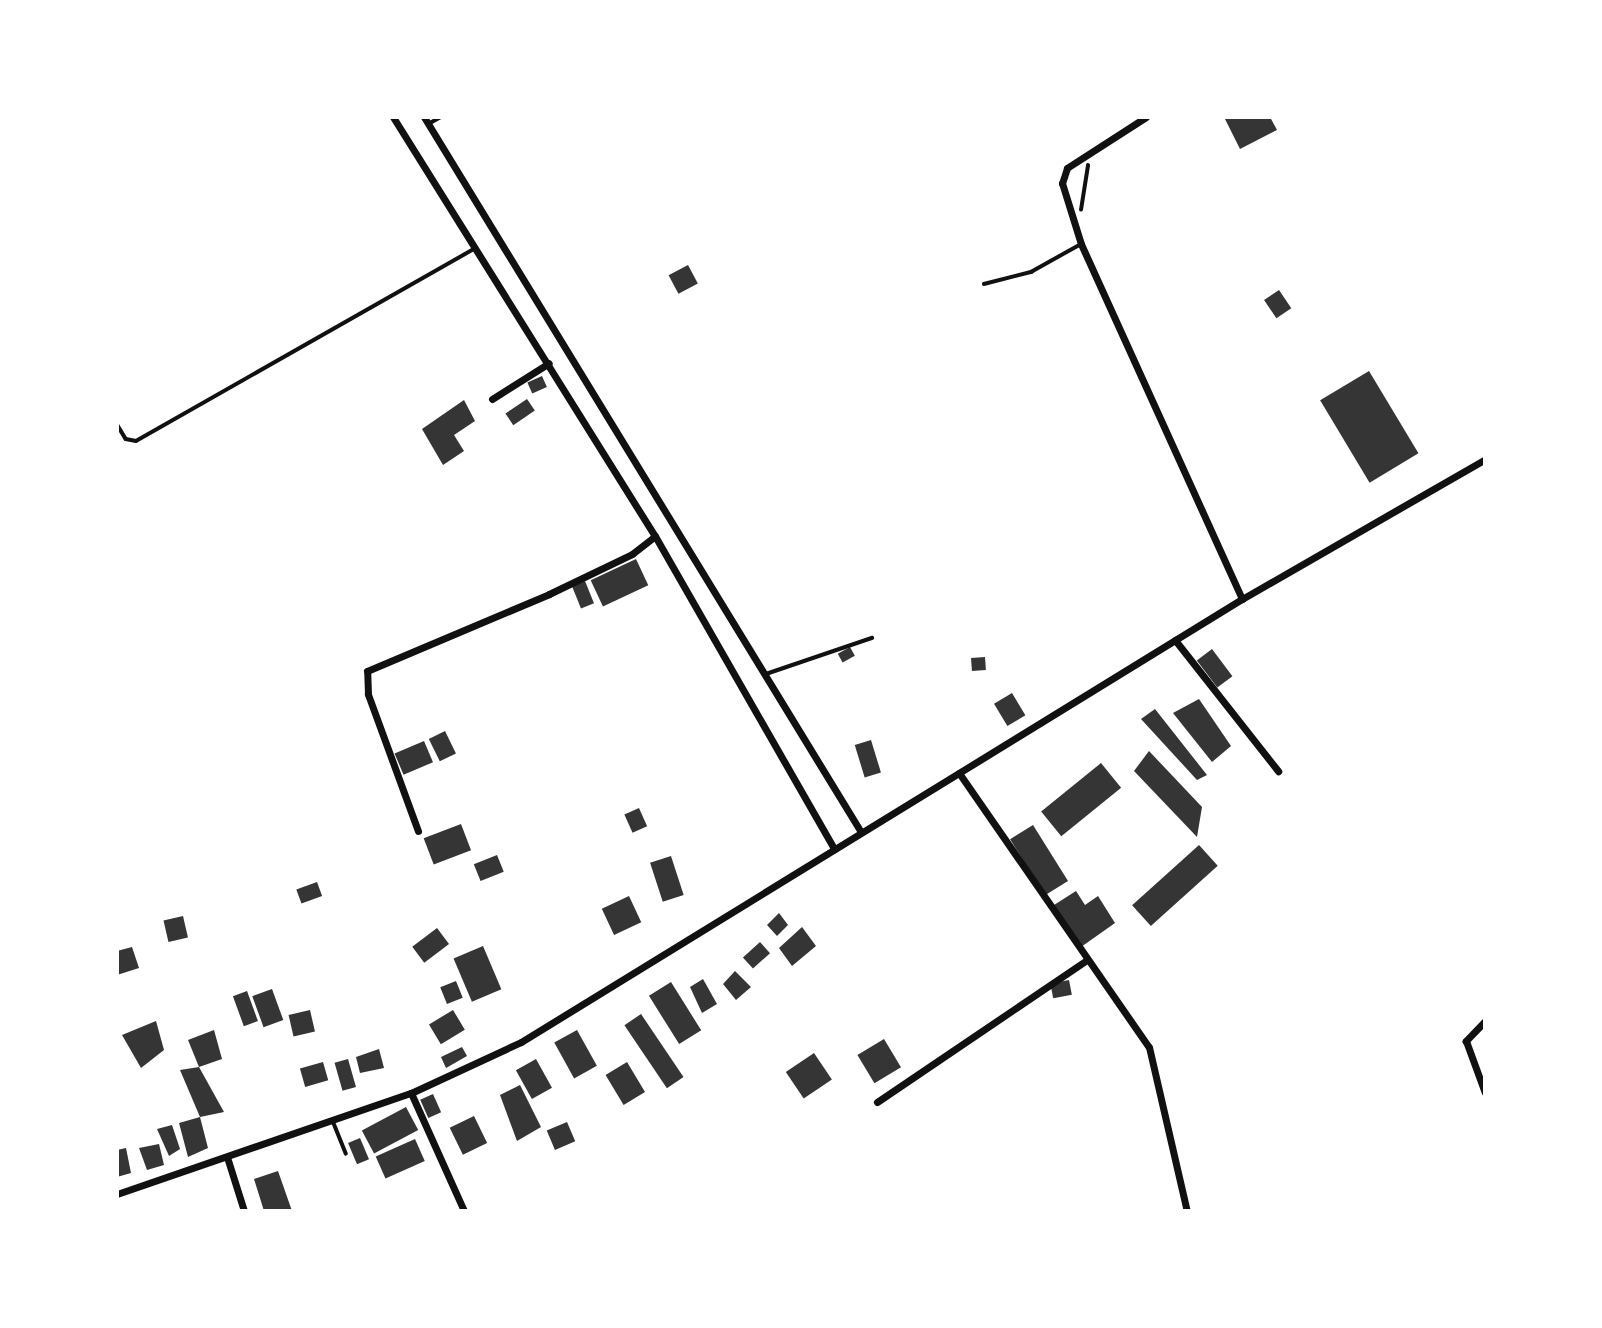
<!DOCTYPE html>
<html>
<head>
<meta charset="utf-8">
<style>
  body { margin:0 }
  #map { position:relative; width:1602px; height:1328px; overflow:hidden; background:#fff; font-family:"Roboto Condensed",sans-serif }
  div>[style] { position:absolute }
  [style*='--x'] { left:calc(var(--x)*1px); top:calc(var(--y)*1px); width:calc(var(--w)*1px); rotate:calc(var(--a)*1deg) }
  .building>* { inset:0; background:#353535; transform-origin:0 0 }
  .path>* { height:3.5px; margin:-1.75px; padding:0 1.75px; transform-origin:1.75px; border-radius:1.75px; background:#111 }
  .service>* { height:3.5px; margin:-1.75px; padding:0 1.75px; transform-origin:1.75px; border-radius:1.75px; background:#111 }
  .minor>* { height:7px; margin:-3.5px; padding:0 3.5px; transform-origin:3.5px; border-radius:3.5px; background:#111 }
  span { translate:-50% -50%; white-space:nowrap; text-align:center; line-height:1.15; -webkit-text-stroke:5px #fff; paint-order:stroke }
  .frame { position:absolute; inset:0; border:119px solid #fff; pointer-events:none }
</style>
</head>
<body>
<div id="map">
  <div class="building">
    <div style="clip-path:polygon(1224px 117px,1270px 117px,1277px 130px,1240px 149px)"></div>
    <div style="left:688px;top:265px;width:21px;height:22px;rotate:62deg"></div>
    <div style="left:1279px;top:290px;width:22px;height:18px;rotate:56deg"></div>
    <div style="left:1369px;top:371px;width:96px;height:57px;rotate:59deg"></div>
    <div style="left:542px;top:376px;width:12px;height:16px;rotate:66deg"></div>
    <div style="left:527px;top:399px;width:14px;height:26px;rotate:56deg"></div>
    <div style="clip-path:polygon(464px 400px,475px 421px,454px 435px,464px 451px,443px 465px,422px 429px)"></div>
    <div style="left:636px;top:559px;width:29px;height:50px;rotate:65deg"></div>
    <div style="left:585px;top:581px;width:24px;height:14px;rotate:68deg"></div>
    <div style="left:850px;top:647px;width:10px;height:14px;rotate:61deg"></div>
    <div style="left:1212px;top:649px;width:34px;height:19px;rotate:53deg"></div>
    <div style="left:985px;top:657px;width:13px;height:14px;rotate:86deg"></div>
    <div style="left:1012px;top:693px;width:26px;height:21px;rotate:59deg"></div>
    <div style="clip-path:polygon(1199px 699px,1231px 746px,1212px 762px,1173px 713px)"></div>
    <div style="clip-path:polygon(1155px 709px,1207px 775px,1197px 780px,1141px 719px)"></div>
    <div style="left:445px;top:731px;width:25px;height:18px;rotate:64deg"></div>
    <div style="left:871px;top:740px;width:34px;height:17px;rotate:73deg"></div>
    <div style="left:424px;top:741px;width:23px;height:32px;rotate:67deg"></div>
    <div style="clip-path:polygon(1149px 751px,1202px 807px,1197px 837px,1134px 771px)"></div>
    <div style="left:1101px;top:763px;width:32px;height:77px;rotate:51deg"></div>
    <div style="left:639px;top:808px;width:20px;height:16px;rotate:66deg"></div>
    <div style="left:461px;top:824px;width:28px;height:40px;rotate:69deg"></div>
    <div style="left:1033px;top:825px;width:66px;height:27px;rotate:58deg"></div>
    <div style="left:1199px;top:845px;width:28px;height:90px;rotate:48deg"></div>
    <div style="left:497px;top:855px;width:18px;height:25px;rotate:68deg"></div>
    <div style="left:671px;top:856px;width:41px;height:22px;rotate:72deg"></div>
    <div style="left:317px;top:882px;width:15px;height:22px;rotate:70deg"></div>
    <div style="clip-path:polygon(1076px 891px,1085px 905px,1098px 896px,1115px 923px,1081px 947px,1054px 905px)"></div>
    <div style="left:629px;top:896px;width:29px;height:30px;rotate:65deg"></div>
    <div style="clip-path:polygon(779px 913px,788px 925px,777px 936px,767px 925px)"></div>
    <div style="left:183px;top:916px;width:22px;height:20px;rotate:77deg"></div>
    <div style="clip-path:polygon(802px 927px,816px 946px,792px 966px,779px 948px)"></div>
    <div style="left:437px;top:928px;width:20px;height:31px;rotate:53deg"></div>
    <div style="left:760px;top:942px;width:15px;height:23px;rotate:48deg"></div>
    <div style="left:483px;top:946px;width:47px;height:32px;rotate:67deg"></div>
    <div style="clip-path:polygon(132px 947px,139px 968px,117px 975px,117px 951px)"></div>
    <div style="clip-path:polygon(735px 971px,751px 987px,736px 1000px,723px 984px)"></div>
    <div style="clip-path:polygon(703px 979px,717px 1004px,702px 1013px,690px 987px)"></div>
    <div style="left:1069px;top:980px;width:15px;height:19px;rotate:79deg"></div>
    <div style="left:456px;top:981px;width:18px;height:17px;rotate:68deg"></div>
    <div style="left:671px;top:982px;width:57px;height:26px;rotate:58deg"></div>
    <div style="left:272px;top:989px;width:33px;height:21px;rotate:70deg"></div>
    <div style="left:247px;top:991px;width:32px;height:15px;rotate:70deg"></div>
    <div style="left:310px;top:1010px;width:22px;height:22px;rotate:77deg"></div>
    <div style="left:453px;top:1010px;width:23px;height:28px;rotate:59deg"></div>
    <div style="left:641px;top:1014px;width:76px;height:20px;rotate:56deg"></div>
    <div style="clip-path:polygon(156px 1021px,164px 1050px,141px 1068px,122px 1035px)"></div>
    <div style="clip-path:polygon(214px 1030px,222px 1059px,199px 1067px,188px 1040px)"></div>
    <div style="left:577px;top:1030px;width:41px;height:26px;rotate:61deg"></div>
    <div style="left:884px;top:1039px;width:33px;height:31px;rotate:59deg"></div>
    <div style="clip-path:polygon(462px 1047px,467px 1056px,446px 1068px,441px 1057px)"></div>
    <div style="clip-path:polygon(379px 1049px,384px 1068px,360px 1073px,356px 1057px)"></div>
    <div style="left:814px;top:1053px;width:32px;height:34px;rotate:56deg"></div>
    <div style="left:348px;top:1059px;width:29px;height:14px;rotate:74deg"></div>
    <div style="left:536px;top:1059px;width:33px;height:23px;rotate:61deg"></div>
    <div style="left:323px;top:1062px;width:19px;height:24px;rotate:74deg"></div>
    <div style="left:627px;top:1062px;width:35px;height:25px;rotate:59deg"></div>
    <div style="clip-path:polygon(199px 1067px,224px 1112px,200px 1117px,208px 1148px,188px 1157px,179px 1123px,200px 1117px,180px 1070px)"></div>
    <div style="clip-path:polygon(520px 1085px,541px 1127px,517px 1141px,500px 1095px)"></div>
    <div style="left:433px;top:1094px;width:20px;height:14px;rotate:66deg"></div>
    <div style="left:406px;top:1107px;width:26px;height:50px;rotate:62deg"></div>
    <div style="left:474px;top:1116px;width:30px;height:27px;rotate:64deg"></div>
    <div style="left:567px;top:1122px;width:21px;height:22px;rotate:67deg"></div>
    <div style="clip-path:polygon(172px 1125px,180px 1149px,169px 1156px,157px 1129px)"></div>
    <div style="left:360px;top:1138px;width:23px;height:13px;rotate:67deg"></div>
    <div style="left:415px;top:1139px;width:24px;height:43px;rotate:66deg"></div>
    <div style="clip-path:polygon(159px 1144px,164px 1165px,147px 1170px,139px 1148px)"></div>
    <div style="clip-path:polygon(126px 1148px,131px 1173px,117px 1177px,117px 1150px)"></div>
    <div style="clip-path:polygon(278px 1171px,292px 1211px,264px 1211px,254px 1179px)"></div>
  </div>
  <div class="path">
    <div style="--x:1081;--y:210;--w:45;--a:-81"></div>
  </div>
  <div class="service">
    <div style="--x:430;--y:123;--w:13;--a:-29"></div>
    <div style="--x:984;--y:284;--w:49;--a:-14.3"></div>
    <div style="--x:1031;--y:272;--w:57;--a:-29.2"></div>
    <div style="--x:117;--y:424;--w:17;--a:59"></div>
    <div style="--x:126;--y:439;--w:10;--a:11"></div>
    <div style="--x:136;--y:441;--w:389;--a:-29.6"></div>
    <div style="--x:766;--y:674;--w:112;--a:-18.8"></div>
    <div style="--x:333;--y:1121;--w:35;--a:68"></div>
  </div>
  <div class="minor">
    <div style="--x:393;--y:117;--w:494;--a:58"></div>
    <div style="--x:655;--y:536;--w:361;--a:60.2"></div>
    <div style="--x:424;--y:117;--w:838;--a:58.57"></div>
    <div style="--x:1146;--y:117;--w:94;--a:147.2"></div>
    <div style="--x:1067;--y:168;--w:16;--a:108"></div>
    <div style="--x:1062;--y:183;--w:64;--a:72.7"></div>
    <div style="--x:1081;--y:244;--w:390;--a:65.6"></div>
    <div style="--x:492;--y:399;--w:67;--a:-32.3"></div>
    <div style="--x:1175;--y:640;--w:167;--a:51.8"></div>
    <div style="--x:959;--y:773;--w:333;--a:55.3"></div>
    <div style="--x:1149;--y:1047;--w:168;--a:77"></div>
    <div style="--x:418;--y:831;--w:146;--a:-110.1"></div>
    <div style="--x:368;--y:694;--w:23;--a:-92"></div>
    <div style="--x:367;--y:671;--w:198;--a:-22.9"></div>
    <div style="--x:549;--y:594;--w:92;--a:-25.7"></div>
    <div style="--x:632;--y:554;--w:29;--a:-38"></div>
    <div style="--x:1485;--y:1021;--w:28;--a:134"></div>
    <div style="--x:1466;--y:1041;--w:55;--a:69.9"></div>
    <div style="--x:411;--y:1093;--w:129;--a:65.8"></div>
    <div style="--x:877;--y:1102;--w:254;--a:-34.1"></div>
    <div style="--x:227;--y:1157;--w:57;--a:72.5"></div>
    <div style="--x:117;--y:1194;--w:311;--a:-19"></div>
    <div style="--x:411;--y:1093;--w:121;--a:-24.9"></div>
    <div style="--x:521;--y:1042;--w:846;--a:-31.57"></div>
    <div style="--x:1242;--y:599;--w:280;--a:-29.9"></div>
  </div>
  <div class="frame"></div>
</div>
</body>
</html>
